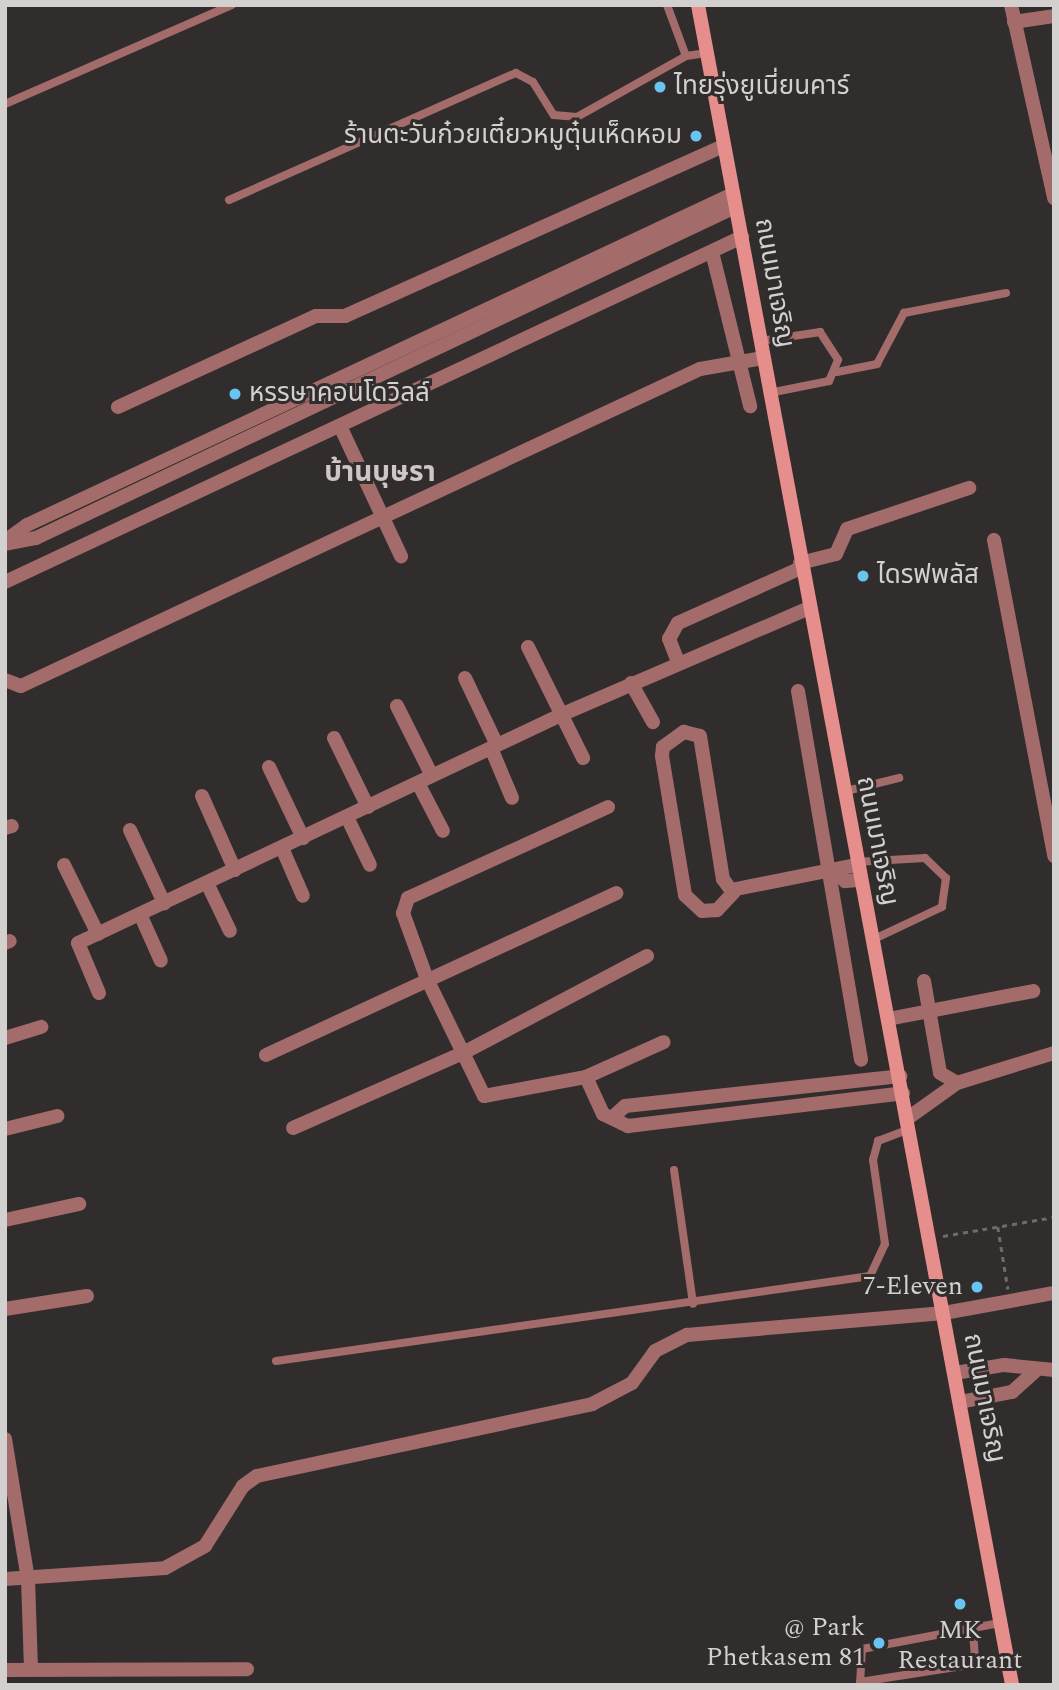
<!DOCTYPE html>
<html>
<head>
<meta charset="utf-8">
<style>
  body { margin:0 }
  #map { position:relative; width:1059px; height:1690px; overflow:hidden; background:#322d2d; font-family:Spectral,"Noto Sans Thai",serif }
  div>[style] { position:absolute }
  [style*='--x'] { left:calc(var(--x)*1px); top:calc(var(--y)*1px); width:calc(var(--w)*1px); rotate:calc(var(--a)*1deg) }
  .path>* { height:2.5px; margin-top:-1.25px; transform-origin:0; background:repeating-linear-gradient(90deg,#706b6b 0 5px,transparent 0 10px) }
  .lane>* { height:8px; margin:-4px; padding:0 4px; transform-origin:4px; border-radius:4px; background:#a36c6b }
  .street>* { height:14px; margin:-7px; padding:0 7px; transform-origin:7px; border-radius:7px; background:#a36c6b }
  .secondary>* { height:14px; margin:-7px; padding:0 7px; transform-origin:7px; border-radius:7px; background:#e58e8c }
  .dots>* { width:19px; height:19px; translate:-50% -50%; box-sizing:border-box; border:4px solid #322d2d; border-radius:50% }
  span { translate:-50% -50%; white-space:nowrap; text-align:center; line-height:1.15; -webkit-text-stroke:6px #322d2d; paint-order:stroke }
  .poi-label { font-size:26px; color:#d3d0d0 }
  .left { translate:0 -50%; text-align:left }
  .right { translate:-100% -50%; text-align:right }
  .street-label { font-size:26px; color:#d3d0d0 }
  .neighbourhood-label { font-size:28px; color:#cec7c6; font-weight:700 }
  .frame { position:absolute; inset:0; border:7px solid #d3d0d0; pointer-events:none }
</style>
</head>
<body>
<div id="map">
  <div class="path">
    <div style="--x:998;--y:1227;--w:63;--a:80.8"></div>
    <div style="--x:943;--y:1236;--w:113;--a:-9.7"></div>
  </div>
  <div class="lane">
    <div style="--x:667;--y:5;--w:54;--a:69.6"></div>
    <div style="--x:5;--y:104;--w:248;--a:-23.6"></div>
    <div style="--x:229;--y:200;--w:314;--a:-23.9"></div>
    <div style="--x:516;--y:73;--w:19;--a:28"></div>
    <div style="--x:533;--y:82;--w:39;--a:58"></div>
    <div style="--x:554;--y:115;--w:23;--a:5"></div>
    <div style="--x:577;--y:117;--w:125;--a:-29.2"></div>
    <div style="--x:686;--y:56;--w:21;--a:-8"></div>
    <div style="--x:760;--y:341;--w:61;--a:-8.5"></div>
    <div style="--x:820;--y:332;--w:33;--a:57"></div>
    <div style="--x:838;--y:360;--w:23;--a:113"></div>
    <div style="--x:829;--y:381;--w:61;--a:168.7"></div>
    <div style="--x:837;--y:372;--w:41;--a:-11.3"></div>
    <div style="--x:877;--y:364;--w:58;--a:-62.1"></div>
    <div style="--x:904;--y:313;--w:104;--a:-11.1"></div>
    <div style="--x:842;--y:792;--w:59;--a:-13.8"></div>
    <div style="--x:855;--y:862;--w:70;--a:-3.3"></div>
    <div style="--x:925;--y:858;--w:29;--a:44"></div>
    <div style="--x:946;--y:878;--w:29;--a:98"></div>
    <div style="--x:942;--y:907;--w:77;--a:154.8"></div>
    <div style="--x:674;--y:1170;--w:135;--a:81.9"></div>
    <div style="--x:276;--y:1361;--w:600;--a:-8.14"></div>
    <div style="--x:870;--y:1276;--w:35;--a:-65"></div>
    <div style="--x:885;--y:1244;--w:85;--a:-98.1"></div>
    <div style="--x:873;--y:1160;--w:20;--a:-75"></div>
    <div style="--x:878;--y:1141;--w:33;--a:-21"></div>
    <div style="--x:860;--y:1682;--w:110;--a:-8.9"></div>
    <div style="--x:969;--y:1665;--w:8;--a:-45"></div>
    <div style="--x:975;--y:1659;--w:29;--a:-94"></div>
    <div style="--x:860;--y:1685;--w:36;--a:-87"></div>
    <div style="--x:862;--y:1649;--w:140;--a:-10.7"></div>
  </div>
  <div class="street">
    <div style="--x:1011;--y:5;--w:198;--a:77.4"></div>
    <div style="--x:1014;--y:22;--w:40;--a:-8.5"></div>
    <div style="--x:712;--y:252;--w:159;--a:76.1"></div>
    <div style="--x:118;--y:407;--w:218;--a:-24.7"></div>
    <div style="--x:316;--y:316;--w:29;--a:0"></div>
    <div style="--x:345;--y:316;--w:415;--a:-24.2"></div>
    <div style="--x:340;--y:426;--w:144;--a:64.9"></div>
    <div style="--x:994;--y:540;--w:322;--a:79.2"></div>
    <div style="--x:5;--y:541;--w:27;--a:-36"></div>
    <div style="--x:27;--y:525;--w:780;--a:-25.12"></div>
    <div style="--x:5;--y:544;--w:32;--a:-11"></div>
    <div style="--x:36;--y:538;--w:773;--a:-25.34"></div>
    <div style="--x:800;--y:563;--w:37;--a:-14"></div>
    <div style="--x:836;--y:554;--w:27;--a:-66"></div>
    <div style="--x:847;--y:529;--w:129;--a:-18.6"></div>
    <div style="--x:5;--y:582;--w:814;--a:-25.08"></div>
    <div style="--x:528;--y:647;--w:124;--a:63.6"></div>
    <div style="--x:678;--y:662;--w:25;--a:-111"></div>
    <div style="--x:669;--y:639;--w:18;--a:-61"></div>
    <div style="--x:678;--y:623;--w:135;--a:-24.1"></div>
    <div style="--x:465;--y:678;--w:74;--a:64.5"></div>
    <div style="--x:5;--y:680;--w:17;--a:21"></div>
    <div style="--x:21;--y:686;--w:749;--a:-25.03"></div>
    <div style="--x:700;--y:369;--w:64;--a:-9.9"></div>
    <div style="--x:631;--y:683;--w:45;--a:60.6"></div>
    <div style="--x:798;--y:691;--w:374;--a:80.3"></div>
    <div style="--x:397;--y:706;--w:78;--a:63.4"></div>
    <div style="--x:334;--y:738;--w:77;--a:63.8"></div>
    <div style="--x:491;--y:748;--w:54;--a:67.2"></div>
    <div style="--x:269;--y:767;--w:79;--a:64.4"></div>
    <div style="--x:418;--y:783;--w:54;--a:62.5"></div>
    <div style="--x:202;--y:796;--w:81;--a:66"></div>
    <div style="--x:608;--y:807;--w:220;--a:155.5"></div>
    <div style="--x:408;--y:898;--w:16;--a:108"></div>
    <div style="--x:403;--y:913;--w:70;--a:70"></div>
    <div style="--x:427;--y:979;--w:130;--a:64"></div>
    <div style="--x:484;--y:1096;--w:104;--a:-10.6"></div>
    <div style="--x:586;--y:1077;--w:85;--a:-24.2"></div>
    <div style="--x:347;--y:817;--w:53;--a:64.4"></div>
    <div style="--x:5;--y:828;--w:7;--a:-16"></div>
    <div style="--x:130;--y:830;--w:81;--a:65"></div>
    <div style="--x:282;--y:848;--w:52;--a:66.4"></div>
    <div style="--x:64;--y:865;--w:77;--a:63.8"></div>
    <div style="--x:838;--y:873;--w:11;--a:49"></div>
    <div style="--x:845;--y:881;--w:14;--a:-4"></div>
    <div style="--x:207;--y:883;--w:53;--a:64.4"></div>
    <div style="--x:734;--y:892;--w:25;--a:133"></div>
    <div style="--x:717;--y:910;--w:15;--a:176"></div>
    <div style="--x:702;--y:911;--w:23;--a:-137"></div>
    <div style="--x:685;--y:895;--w:141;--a:-99.4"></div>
    <div style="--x:662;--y:756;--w:9;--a:-84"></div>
    <div style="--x:663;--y:747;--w:26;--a:-36"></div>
    <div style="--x:684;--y:732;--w:16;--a:14"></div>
    <div style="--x:700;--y:736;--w:145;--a:80.9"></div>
    <div style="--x:723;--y:879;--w:14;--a:54"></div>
    <div style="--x:731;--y:890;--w:127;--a:-11.3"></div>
    <div style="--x:140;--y:914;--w:51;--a:65.9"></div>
    <div style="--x:5;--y:943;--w:5;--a:-22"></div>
    <div style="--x:924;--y:981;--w:93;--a:80.1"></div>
    <div style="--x:940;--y:1073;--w:20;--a:30"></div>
    <div style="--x:99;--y:993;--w:54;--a:-112.8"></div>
    <div style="--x:78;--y:943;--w:536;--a:-25.28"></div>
    <div style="--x:563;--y:714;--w:268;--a:-23.3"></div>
    <div style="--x:888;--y:1019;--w:148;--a:-10.9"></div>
    <div style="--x:5;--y:1038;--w:38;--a:-17"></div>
    <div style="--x:266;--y:1055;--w:386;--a:-24.8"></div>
    <div style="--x:586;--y:1077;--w:41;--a:65.3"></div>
    <div style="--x:603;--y:1114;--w:28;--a:26"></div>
    <div style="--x:628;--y:1126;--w:277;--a:-6.8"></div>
    <div style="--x:614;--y:1116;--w:15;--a:-42"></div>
    <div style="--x:625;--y:1106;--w:277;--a:-6.2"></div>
    <div style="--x:908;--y:1118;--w:60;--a:-35.5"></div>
    <div style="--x:957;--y:1083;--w:102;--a:-17.2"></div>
    <div style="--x:293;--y:1128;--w:186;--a:-23.8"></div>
    <div style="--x:463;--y:1053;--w:208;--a:-27.8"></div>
    <div style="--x:5;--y:1129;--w:54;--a:-14"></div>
    <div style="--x:5;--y:1220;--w:76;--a:-12.2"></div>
    <div style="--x:5;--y:1309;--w:83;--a:-9"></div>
    <div style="--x:955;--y:1373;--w:50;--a:-9.3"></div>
    <div style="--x:1004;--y:1365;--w:50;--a:5.7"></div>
    <div style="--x:960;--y:1402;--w:53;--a:-10.9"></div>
    <div style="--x:1012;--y:1392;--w:31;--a:-42"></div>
    <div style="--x:5;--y:1439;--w:142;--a:80.7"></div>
    <div style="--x:28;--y:1579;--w:91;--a:88.1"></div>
    <div style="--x:5;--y:1579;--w:160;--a:-3.9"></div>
    <div style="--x:165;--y:1568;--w:46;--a:-28.8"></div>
    <div style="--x:205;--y:1546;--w:71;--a:-57.7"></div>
    <div style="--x:243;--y:1486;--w:17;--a:-36"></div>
    <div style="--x:257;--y:1476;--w:343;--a:-12.1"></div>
    <div style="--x:592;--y:1404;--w:45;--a:-27.7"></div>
    <div style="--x:632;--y:1383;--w:39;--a:-54"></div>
    <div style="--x:655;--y:1351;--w:36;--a:-27"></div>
    <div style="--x:687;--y:1335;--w:258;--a:-4.9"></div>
    <div style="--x:944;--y:1313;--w:112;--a:-10.3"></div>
    <div style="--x:5;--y:1670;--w:242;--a:-0.2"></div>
  </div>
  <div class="secondary">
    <div style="--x:698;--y:5;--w:1709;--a:79.41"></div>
  </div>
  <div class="dots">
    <div style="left:660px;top:87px;background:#68c4f0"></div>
    <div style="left:696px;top:136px;background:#68c4f0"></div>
    <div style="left:235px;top:394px;background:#68c4f0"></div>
    <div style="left:863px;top:576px;background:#68c4f0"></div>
    <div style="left:977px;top:1287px;background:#68c4f0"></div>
    <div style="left:960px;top:1604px;background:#68c4f0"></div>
    <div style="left:879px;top:1643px;background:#68c4f0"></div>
  </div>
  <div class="poi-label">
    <span class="left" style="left:674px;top:87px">ไทยรุ่งยูเนี่ยนคาร์</span>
    <span class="right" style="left:682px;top:136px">ร้านตะวันก๋วยเตี๋ยวหมูตุ๋นเห็ดหอม</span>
    <span class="left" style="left:249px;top:394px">หรรษาคอนโดวิลล์</span>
    <span class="left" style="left:877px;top:576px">ไดรฟพลัส</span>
    <span class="right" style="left:963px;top:1287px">7-Eleven</span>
    <span class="right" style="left:865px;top:1643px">@ Park<br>Phetkasem 81</span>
    <span style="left:960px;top:1646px">MK<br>Restaurant</span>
  </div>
  <div class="street-label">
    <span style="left:774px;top:283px;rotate:80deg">ถนนมาเจริญ</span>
    <span style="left:877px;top:841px;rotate:79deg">ถนนมาเจริญ</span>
    <span style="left:984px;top:1398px;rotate:79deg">ถนนมาเจริญ</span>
  </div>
  <div class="neighbourhood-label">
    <span style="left:380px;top:473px">บ้านบุษรา</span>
  </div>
  <div class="frame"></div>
</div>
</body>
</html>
